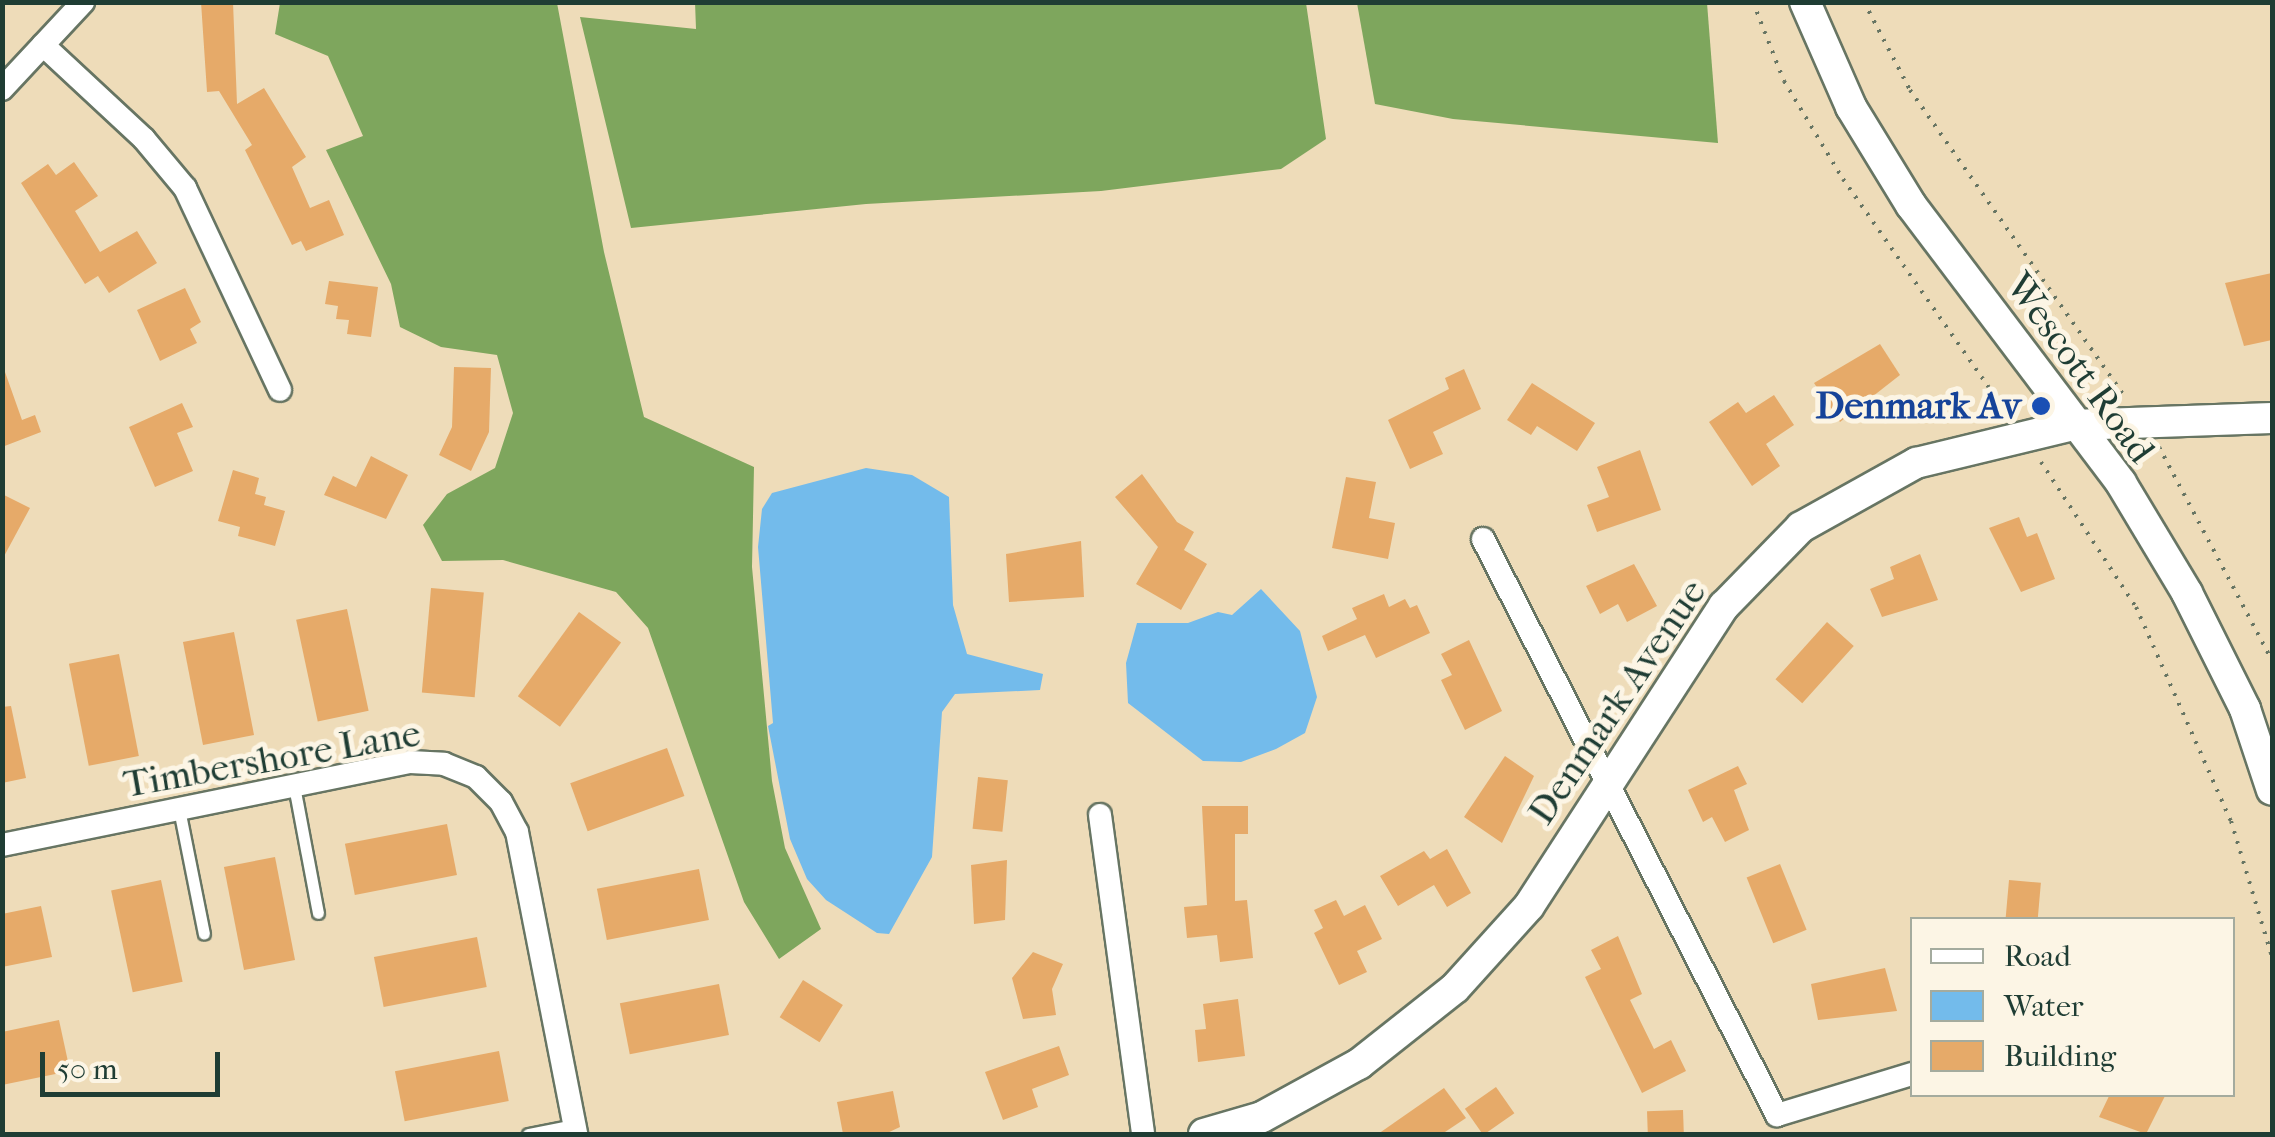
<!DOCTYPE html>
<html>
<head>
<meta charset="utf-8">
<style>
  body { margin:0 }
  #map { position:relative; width:2275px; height:1137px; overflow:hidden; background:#eedcb9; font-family:"IM FELL French Canon",serif }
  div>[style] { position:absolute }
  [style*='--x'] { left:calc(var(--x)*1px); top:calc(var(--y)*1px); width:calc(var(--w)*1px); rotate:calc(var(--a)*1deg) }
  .forest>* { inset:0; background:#7ea65d }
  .water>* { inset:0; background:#73bbeb }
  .building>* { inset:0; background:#e6aa69; transform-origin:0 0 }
  .path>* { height:4px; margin-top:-2px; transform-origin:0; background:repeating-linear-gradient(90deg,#677563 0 2.5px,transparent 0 10.5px) }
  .roads { filter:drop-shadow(2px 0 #677563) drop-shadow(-2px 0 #677563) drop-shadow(0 2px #677563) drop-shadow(0 -2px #677563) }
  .lane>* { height:11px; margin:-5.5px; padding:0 5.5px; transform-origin:5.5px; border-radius:5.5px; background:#fff }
  .street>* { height:22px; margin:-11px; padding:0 11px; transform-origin:11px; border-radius:11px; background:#fff }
  .secondary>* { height:30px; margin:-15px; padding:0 15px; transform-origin:15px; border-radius:15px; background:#fff }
  .dots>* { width:28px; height:28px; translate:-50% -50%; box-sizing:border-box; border:5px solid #fcf5e5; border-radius:50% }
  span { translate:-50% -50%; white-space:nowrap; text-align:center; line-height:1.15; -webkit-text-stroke:10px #fcf5e5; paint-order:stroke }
  .street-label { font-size:38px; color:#1f3d34 }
  .transit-label { font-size:38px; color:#164399; font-weight:700 }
  .right { translate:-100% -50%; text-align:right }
  .frame { position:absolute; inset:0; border:5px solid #1f3d34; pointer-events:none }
  .legend { position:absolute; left:1910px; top:917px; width:325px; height:180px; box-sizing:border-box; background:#fcf5e5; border:2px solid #a4ab9e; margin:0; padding:12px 18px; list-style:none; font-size:30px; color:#1f3d34 }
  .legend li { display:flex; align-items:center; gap:20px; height:50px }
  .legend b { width:50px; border:2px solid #a4ab9e }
  .scale { position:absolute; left:40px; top:1052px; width:180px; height:45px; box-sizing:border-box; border:5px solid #1f3d34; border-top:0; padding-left:12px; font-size:30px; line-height:35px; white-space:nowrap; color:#1f3d34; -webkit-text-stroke:8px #fcf5e5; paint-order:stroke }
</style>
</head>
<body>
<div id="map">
  <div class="forest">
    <div style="clip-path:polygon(695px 2px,1306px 3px,1326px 139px,1281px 169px,1101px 191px,866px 204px,631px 228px,580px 17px,696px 29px)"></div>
    <div style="clip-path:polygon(280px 3px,557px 3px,604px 252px,644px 417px,754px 467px,752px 567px,772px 781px,785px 848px,821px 929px,779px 959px,744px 902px,648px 628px,616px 592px,503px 560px,442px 561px,423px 525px,447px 494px,495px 468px,513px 413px,497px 355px,441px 347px,400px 327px,391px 284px,326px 150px,363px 136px,328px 56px,275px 34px)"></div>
    <div style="clip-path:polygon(1357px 3px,1707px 3px,1718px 143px,1453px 119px,1375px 104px)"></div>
  </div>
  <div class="water">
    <div style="clip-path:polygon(866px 468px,912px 475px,949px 497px,953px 605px,967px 654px,1043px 674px,1040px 690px,955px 694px,942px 712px,932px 857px,889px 934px,877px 933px,826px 900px,807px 879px,790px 839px,768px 726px,773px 723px,758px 547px,762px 509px,772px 493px)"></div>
    <div style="clip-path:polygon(1261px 589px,1300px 631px,1317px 697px,1305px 733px,1276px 749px,1241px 762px,1203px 761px,1128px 703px,1126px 663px,1137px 623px,1188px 623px,1218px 612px,1232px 615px)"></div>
  </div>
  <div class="building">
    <div style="clip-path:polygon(201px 2px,233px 2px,237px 104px,264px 88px,306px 157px,292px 167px,310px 208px,329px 200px,344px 235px,306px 251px,301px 241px,292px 245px,245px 150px,252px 145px,219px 91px,207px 92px)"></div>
    <div style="clip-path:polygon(74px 162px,98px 196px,75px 211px,100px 252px,137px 231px,157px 263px,109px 293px,98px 276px,85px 284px,21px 183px,48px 164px,56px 175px)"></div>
    <div style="clip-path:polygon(2272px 273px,2272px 340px,2244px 346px,2225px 283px)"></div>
    <div style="clip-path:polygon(329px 281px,378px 287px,371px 337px,347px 334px,349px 320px,336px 319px,338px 306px,325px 304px)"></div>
    <div style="clip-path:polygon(185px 288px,201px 322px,190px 329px,197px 343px,160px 361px,137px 310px)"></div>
    <div style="clip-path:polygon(1880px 344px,1900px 375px,1840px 422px,1814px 383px)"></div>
    <div style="clip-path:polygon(454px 367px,491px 368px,489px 432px,471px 471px,439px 455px,452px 427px)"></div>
    <div style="clip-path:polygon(1464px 369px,1481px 409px,1433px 432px,1443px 454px,1410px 469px,1388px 420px,1449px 389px,1445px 378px)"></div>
    <div style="clip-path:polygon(5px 372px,22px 420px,35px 415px,41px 432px,2px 447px)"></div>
    <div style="clip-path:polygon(1532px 383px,1595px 423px,1577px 451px,1537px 426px,1531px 435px,1507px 420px)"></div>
    <div style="clip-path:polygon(1774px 395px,1794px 425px,1766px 444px,1780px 466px,1752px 486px,1709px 422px,1738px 402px,1746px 413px)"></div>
    <div style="clip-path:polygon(182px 403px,193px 427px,177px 433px,193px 471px,155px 487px,129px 427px)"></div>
    <div style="clip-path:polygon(1640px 450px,1661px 510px,1597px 532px,1587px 505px,1609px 497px,1597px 467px)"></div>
    <div style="clip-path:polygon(371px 456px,408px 475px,386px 519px,324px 495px,333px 476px,356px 487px)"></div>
    <div style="clip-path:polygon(233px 470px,259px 478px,255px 494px,266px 497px,264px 505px,285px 511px,275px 546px,238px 536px,240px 527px,218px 521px)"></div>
    <div style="clip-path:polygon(1142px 474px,1177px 522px,1194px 532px,1184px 550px,1207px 564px,1181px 610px,1136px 584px,1158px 547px,1115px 497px)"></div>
    <div style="clip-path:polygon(1346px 477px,1376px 482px,1369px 518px,1395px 523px,1388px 559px,1332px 548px)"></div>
    <div style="clip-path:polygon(2px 494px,30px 508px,2px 560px)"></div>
    <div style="clip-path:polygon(2019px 517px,2027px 537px,2037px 533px,2055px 579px,2021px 592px,1989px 528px)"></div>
    <div style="clip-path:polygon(1081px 541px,1084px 597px,1009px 602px,1006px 554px)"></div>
    <div style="clip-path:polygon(1920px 554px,1938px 600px,1882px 617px,1870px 589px,1894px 579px,1890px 567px)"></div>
    <div style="clip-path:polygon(1634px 564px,1657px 606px,1627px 622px,1618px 604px,1600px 614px,1586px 586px)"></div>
    <div style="left:431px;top:588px;width:53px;height:105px;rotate:5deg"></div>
    <div style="clip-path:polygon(1384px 594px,1389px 607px,1405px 599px,1410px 608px,1417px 605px,1430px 633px,1376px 658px,1365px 635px,1328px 651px,1322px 636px,1357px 619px,1352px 608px)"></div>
    <div style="left:347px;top:609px;width:104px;height:52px;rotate:78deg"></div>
    <div style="left:579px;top:612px;width:52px;height:104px;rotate:36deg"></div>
    <div style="left:1827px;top:622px;width:36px;height:77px;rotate:42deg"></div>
    <div style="left:234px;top:632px;width:105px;height:52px;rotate:79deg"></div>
    <div style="clip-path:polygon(1469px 640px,1502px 711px,1465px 730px,1441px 680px,1452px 675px,1441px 654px)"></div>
    <div style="left:119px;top:654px;width:104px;height:51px;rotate:79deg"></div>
    <div style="clip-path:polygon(11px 706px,26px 778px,2px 783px,2px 707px)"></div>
    <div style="left:667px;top:748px;width:51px;height:103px;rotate:70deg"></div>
    <div style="clip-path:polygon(1505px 756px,1534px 776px,1502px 843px,1464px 817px)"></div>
    <div style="clip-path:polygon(1738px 766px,1747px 784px,1734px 790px,1749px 830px,1725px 842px,1712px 817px,1703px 822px,1688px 790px)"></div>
    <div style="left:978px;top:777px;width:30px;height:52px;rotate:6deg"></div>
    <div style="clip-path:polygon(1202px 806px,1248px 806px,1248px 834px,1235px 834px,1235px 901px,1247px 900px,1253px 958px,1220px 962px,1217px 935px,1187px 938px,1184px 907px,1207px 905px)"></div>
    <div style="left:447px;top:824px;width:52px;height:104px;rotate:79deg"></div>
    <div style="clip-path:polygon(1447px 849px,1471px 893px,1447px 907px,1434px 885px,1398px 906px,1380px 876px,1424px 851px,1430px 859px)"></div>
    <div style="left:275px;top:857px;width:105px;height:52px;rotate:79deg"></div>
    <div style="clip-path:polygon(1007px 860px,1005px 920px,974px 924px,971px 865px)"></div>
    <div style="left:1780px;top:864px;width:71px;height:36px;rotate:68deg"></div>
    <div style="left:699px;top:869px;width:52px;height:104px;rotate:79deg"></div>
    <div style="left:161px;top:880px;width:104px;height:51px;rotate:78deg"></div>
    <div style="left:2009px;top:880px;width:32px;height:40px;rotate:5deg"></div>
    <div style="clip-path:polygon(1336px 900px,1344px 916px,1365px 905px,1382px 939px,1357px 951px,1367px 972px,1339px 985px,1314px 933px,1323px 928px,1314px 910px)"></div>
    <div style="clip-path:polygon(41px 906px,52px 957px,2px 967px,2px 914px)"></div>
    <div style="clip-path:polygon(1618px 936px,1642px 994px,1630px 1000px,1654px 1049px,1671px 1040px,1686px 1071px,1642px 1093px,1585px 977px,1601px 969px,1591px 950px)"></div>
    <div style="left:477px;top:937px;width:51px;height:105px;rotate:79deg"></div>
    <div style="clip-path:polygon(1033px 952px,1063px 964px,1052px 989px,1056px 1015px,1023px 1019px,1012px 978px)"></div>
    <div style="clip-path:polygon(1885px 968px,1897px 1011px,1818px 1020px,1811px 984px)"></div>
    <div style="left:803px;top:980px;width:47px;height:44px;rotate:32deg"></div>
    <div style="left:719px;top:984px;width:52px;height:101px;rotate:79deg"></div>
    <div style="clip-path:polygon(1238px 999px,1245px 1056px,1198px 1062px,1195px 1030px,1206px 1029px,1203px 1004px)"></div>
    <div style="clip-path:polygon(59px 1020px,70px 1071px,2px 1085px,2px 1032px)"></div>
    <div style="clip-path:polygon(1059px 1046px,1069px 1075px,1032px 1089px,1038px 1107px,1003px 1120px,985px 1072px)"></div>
    <div style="left:499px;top:1051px;width:51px;height:106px;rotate:79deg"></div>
    <div style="left:1496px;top:1087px;width:32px;height:38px;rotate:55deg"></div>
    <div style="clip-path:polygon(1444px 1088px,1466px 1118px,1442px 1134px,1378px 1134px)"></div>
    <div style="clip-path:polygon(893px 1091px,900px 1127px,885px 1134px,843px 1134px,837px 1102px)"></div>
    <div style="clip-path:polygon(2110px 1094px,2166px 1094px,2146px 1134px,2099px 1117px)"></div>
    <div style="left:1683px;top:1110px;width:24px;height:36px;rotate:88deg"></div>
  </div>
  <div class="path">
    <div style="--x:1753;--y:2;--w:85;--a:68.6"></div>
    <div style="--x:1784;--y:81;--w:114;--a:59"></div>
    <div style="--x:1843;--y:179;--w:286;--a:55"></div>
    <div style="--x:1864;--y:2;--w:99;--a:62.4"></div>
    <div style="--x:1910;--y:90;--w:371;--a:55"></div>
    <div style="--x:2159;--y:447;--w:241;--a:62.1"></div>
    <div style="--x:2041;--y:462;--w:173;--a:56.8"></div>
    <div style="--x:2136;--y:607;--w:234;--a:66.1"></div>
    <div style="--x:2231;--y:821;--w:142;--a:73.2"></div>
  </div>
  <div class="roads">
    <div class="lane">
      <div style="--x:294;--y:786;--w:129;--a:79.3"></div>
      <div style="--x:179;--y:809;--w:127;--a:78.7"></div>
      <div style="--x:528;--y:1134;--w:47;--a:-11.1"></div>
    </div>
    <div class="street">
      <div style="--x:43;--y:45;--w:138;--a:42.9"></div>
      <div style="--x:144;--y:139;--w:64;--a:50.1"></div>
      <div style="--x:185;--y:188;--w:223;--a:64.8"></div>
      <div style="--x:2;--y:89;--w:119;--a:-47"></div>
      <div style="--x:1483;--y:539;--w:647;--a:62.96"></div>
      <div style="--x:1777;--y:1115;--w:141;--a:-16.9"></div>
      <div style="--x:1100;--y:815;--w:322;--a:82.3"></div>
      <div style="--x:2;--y:845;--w:416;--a:-11.5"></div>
      <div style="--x:410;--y:762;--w:34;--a:3"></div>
      <div style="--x:444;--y:764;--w:35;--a:22"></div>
      <div style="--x:476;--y:777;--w:35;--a:45"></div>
      <div style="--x:501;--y:802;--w:34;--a:62"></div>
      <div style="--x:517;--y:832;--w:308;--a:78.9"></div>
    </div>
    <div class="secondary">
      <div style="--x:1805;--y:2;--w:115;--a:66.3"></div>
      <div style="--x:1851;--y:107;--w:115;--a:58.5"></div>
      <div style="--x:1911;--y:205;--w:348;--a:52.9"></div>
      <div style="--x:2121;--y:483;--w:128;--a:59"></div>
      <div style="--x:2187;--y:593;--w:130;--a:63.4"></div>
      <div style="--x:2245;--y:709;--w:85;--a:71.6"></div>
      <div style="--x:1204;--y:1134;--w:60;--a:-16.3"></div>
      <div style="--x:1262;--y:1117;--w:111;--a:-28.7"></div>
      <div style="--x:1359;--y:1064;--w:122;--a:-38.4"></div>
      <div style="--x:1455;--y:988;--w:110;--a:-47.9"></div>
      <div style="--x:1529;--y:906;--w:358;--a:-57"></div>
      <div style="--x:1724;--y:606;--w:110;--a:-45.7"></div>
      <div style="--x:1801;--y:527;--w:132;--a:-29.1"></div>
      <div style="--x:1916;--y:463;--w:162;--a:-13.6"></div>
      <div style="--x:2073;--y:425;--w:199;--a:-2"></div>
    </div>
  </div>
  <div class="dots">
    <div style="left:2041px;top:406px;background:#1a4fb4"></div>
  </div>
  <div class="street-label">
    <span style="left:2080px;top:368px;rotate:54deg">Wescott Road</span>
    <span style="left:1617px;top:702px;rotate:-56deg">Denmark Avenue</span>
    <span style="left:272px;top:759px;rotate:-10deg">Timbershore Lane</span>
  </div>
  <div class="transit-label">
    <span class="right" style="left:2021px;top:406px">Denmark Av</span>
  </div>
  <div class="frame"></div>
  <ul class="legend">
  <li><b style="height:12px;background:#fff"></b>Road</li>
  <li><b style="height:28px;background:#73bbeb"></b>Water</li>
  <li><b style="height:28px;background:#e6aa69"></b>Building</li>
  </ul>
  <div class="scale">50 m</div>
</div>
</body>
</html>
